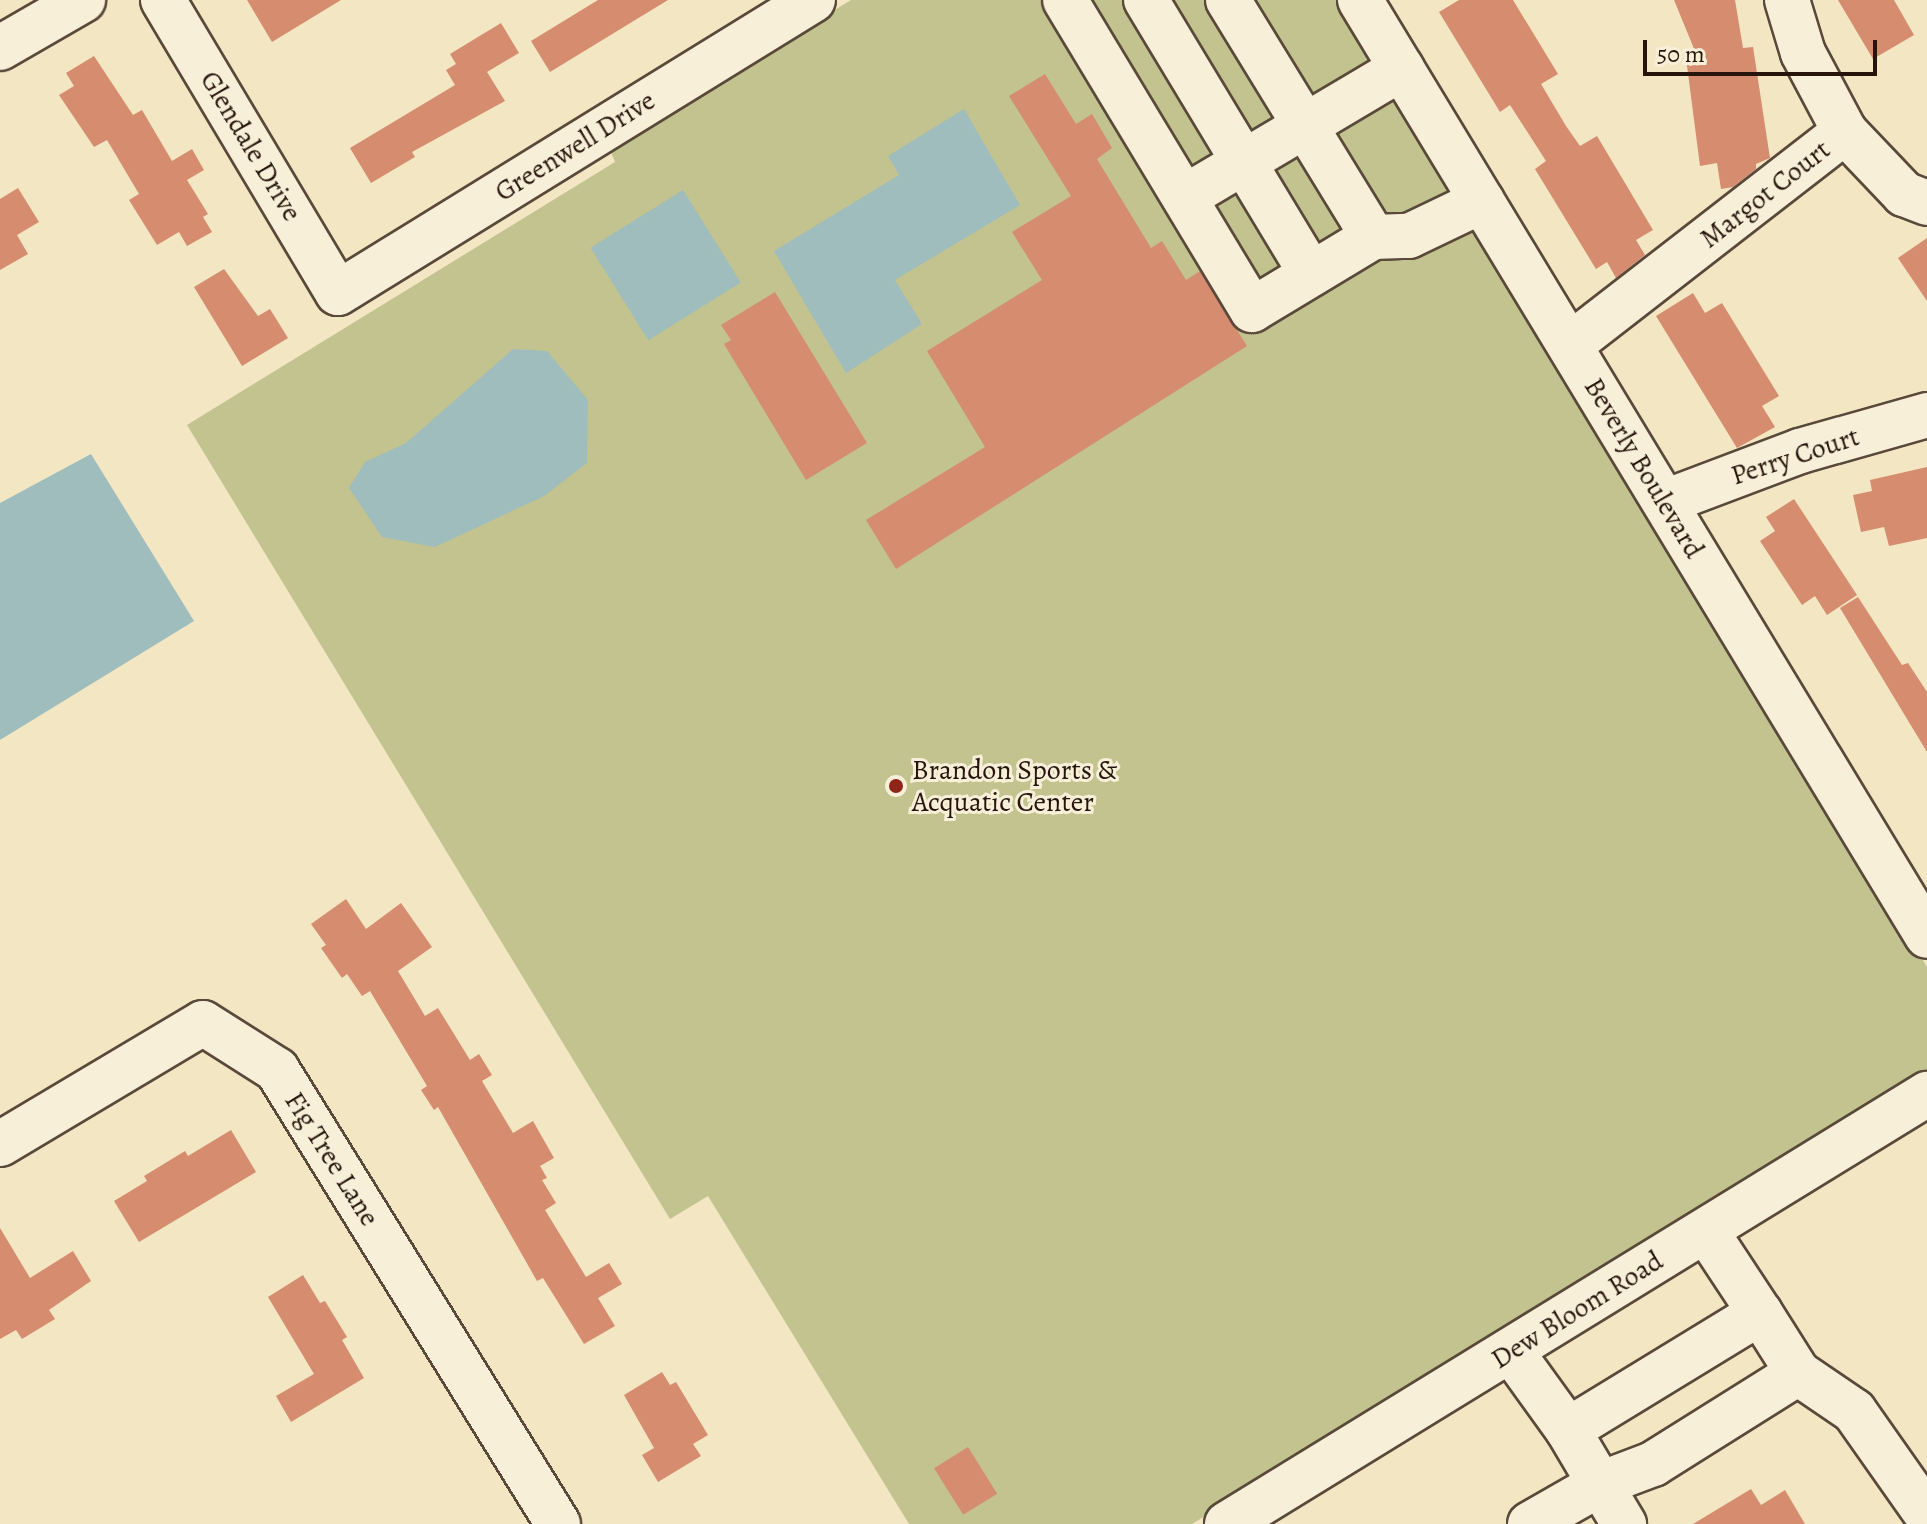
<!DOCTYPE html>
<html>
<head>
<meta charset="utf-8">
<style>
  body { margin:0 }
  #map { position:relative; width:1927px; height:1524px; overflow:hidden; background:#f3e6c3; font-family:Alegreya,serif }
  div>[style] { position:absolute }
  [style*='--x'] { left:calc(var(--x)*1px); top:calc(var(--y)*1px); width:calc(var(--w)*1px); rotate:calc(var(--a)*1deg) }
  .green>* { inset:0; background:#c2c38f }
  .water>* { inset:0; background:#9ebdbc; transform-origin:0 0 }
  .building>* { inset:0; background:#d58c6f; transform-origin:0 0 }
  .roads { filter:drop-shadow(2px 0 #5a493a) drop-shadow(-2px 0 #5a493a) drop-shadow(0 2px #5a493a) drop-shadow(0 -2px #5a493a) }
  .minor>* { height:44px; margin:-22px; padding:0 22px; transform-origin:22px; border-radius:22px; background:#f7efd8 }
  .dots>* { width:22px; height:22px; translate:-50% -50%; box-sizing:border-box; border:4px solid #f7efd8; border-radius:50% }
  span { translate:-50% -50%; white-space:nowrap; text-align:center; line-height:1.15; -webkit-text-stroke:6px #f7efd8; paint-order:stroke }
  .street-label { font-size:28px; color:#27150c }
  .poi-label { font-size:28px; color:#27150c }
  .left { translate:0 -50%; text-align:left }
  .scale { position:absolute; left:1643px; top:40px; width:234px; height:36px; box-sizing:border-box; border:4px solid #27150c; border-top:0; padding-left:10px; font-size:24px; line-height:28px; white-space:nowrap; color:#27150c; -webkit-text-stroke:6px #f7efd8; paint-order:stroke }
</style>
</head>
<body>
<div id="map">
  <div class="green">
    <div style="clip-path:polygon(851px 0,1341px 0,1927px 967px,1927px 1073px,1192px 1524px,909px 1524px,708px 1196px,670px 1219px,187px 425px,615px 162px,609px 147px)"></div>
  </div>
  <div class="water">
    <div style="clip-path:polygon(964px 109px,1020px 205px,895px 280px,922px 324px,846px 373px,774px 251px,899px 175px,888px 156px)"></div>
    <div style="left:683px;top:190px;width:109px;height:109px;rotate:58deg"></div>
    <div style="clip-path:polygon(513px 349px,547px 351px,588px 400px,587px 463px,544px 496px,435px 547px,382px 537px,349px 488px,365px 462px,406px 443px)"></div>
    <div style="clip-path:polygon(91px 454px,194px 621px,0 740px,0 503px)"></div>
  </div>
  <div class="building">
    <div style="clip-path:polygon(247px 0,341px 0,272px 42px)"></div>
    <div style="clip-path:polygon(598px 0,668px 0,550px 72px,531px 41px)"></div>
    <div style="clip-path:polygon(1459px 0,1513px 0,1558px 74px,1541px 84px,1566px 126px,1580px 146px,1597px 136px,1653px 230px,1636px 240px,1645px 255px,1616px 278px,1607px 262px,1596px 269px,1535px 169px,1546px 161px,1510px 105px,1500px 112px,1439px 12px)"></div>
    <div style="clip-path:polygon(1674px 0,1735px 0,1743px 48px,1753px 47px,1770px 158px,1756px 164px,1756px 169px,1733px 187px,1721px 189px,1717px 163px,1700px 166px,1686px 58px,1697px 56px)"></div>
    <div style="clip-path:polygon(1838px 0,1894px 0,1914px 35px,1873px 59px)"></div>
    <div style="clip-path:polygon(501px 23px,519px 53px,487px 72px,505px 101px,412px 152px,415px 157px,371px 183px,350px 148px,455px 85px,446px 70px,456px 64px,450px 54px)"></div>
    <div style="clip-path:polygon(94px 56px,133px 115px,142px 110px,172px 161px,192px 149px,204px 170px,187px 180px,208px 214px,203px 217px,212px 232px,187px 246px,179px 232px,157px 245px,129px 200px,139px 194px,107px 140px,94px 147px,59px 95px,74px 86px,66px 73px)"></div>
    <div style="clip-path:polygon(1045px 74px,1076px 124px,1092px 114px,1112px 148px,1097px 159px,1151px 248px,1162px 241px,1186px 280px,1200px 271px,1247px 346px,896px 569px,866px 520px,985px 447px,927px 351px,1042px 280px,1012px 232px,1071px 196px,1009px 96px)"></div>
    <div style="clip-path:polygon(18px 188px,39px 222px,17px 235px,28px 254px,0 270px,0 199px)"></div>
    <div style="clip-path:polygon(1927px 238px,1927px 301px,1898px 258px)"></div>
    <div style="clip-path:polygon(224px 269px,258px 316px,270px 309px,288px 338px,242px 366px,194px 287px)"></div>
    <div style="clip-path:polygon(775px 292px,867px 443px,806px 480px,724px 344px,731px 340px,721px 325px)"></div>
    <div style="clip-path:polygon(1693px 293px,1705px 313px,1722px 303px,1779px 396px,1762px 406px,1775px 427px,1737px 448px,1656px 316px)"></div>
    <div style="clip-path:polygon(1927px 467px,1927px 538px,1889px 546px,1884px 527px,1861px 532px,1853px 495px,1872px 491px,1870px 480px)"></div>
    <div style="clip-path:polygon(1794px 499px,1857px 595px,1827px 615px,1815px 596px,1802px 605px,1760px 541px,1775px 531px,1766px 517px)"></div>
    <div style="clip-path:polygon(1858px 597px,1902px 665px,1908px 663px,1927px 692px,1927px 752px,1840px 608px)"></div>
    <div style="clip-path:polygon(346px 899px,366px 929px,401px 903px,432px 947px,398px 971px,425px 1016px,438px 1008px,470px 1060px,479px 1054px,492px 1075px,482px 1081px,513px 1133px,533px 1121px,554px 1158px,540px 1166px,547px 1178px,542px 1180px,556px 1203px,545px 1210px,586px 1277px,609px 1263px,622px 1284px,598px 1298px,615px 1326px,584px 1344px,543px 1278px,537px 1281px,438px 1107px,434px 1110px,421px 1090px,427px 1086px,370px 991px,362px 996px,347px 974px,342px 978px,321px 948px,326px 945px,311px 924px)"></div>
    <div style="clip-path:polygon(231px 1130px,256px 1172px,139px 1242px,114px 1201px,147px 1181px,144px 1176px,185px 1151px,188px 1156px)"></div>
    <div style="clip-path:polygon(0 1228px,30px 1278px,73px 1251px,91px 1281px,49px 1310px,55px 1319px,22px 1339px,16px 1330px,0 1339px)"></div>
    <div style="clip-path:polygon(303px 1275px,320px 1303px,325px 1301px,347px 1337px,342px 1340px,364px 1378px,291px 1422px,276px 1396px,314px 1374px,268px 1297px)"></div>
    <div style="clip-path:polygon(662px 1372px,670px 1385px,676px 1382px,708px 1435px,693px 1444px,701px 1456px,658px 1482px,642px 1455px,654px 1448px,624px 1395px)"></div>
    <div style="left:968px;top:1447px;width:55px;height:40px;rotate:58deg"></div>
    <div style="clip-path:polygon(1751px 1489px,1761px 1505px,1785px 1490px,1805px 1524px,1693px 1524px)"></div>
  </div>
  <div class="roads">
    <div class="minor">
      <div style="--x:163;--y:0;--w:341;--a:59.2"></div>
      <div style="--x:338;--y:293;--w:558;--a:-31.67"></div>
      <div style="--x:1065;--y:0;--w:362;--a:58.9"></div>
      <div style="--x:1252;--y:310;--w:141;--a:-31.1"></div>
      <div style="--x:1373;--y:237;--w:36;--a:-2"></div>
      <div style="--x:1409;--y:236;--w:81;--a:-25.6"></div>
      <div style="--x:1146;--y:0;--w:320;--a:58.9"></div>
      <div style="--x:1228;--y:0;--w:278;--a:58.5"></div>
      <div style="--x:1360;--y:0;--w:1094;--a:58.79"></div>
      <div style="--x:1787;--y:0;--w:55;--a:73.2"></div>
      <div style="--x:1803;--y:53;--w:89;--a:62"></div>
      <div style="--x:1845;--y:132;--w:86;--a:46.4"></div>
      <div style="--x:1904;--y:194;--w:25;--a:21"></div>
      <div style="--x:0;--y:48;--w:96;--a:-30"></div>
      <div style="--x:1185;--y:197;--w:252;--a:-30.7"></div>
      <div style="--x:1570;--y:345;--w:348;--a:-37.8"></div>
      <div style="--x:1665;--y:502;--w:144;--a:-20.7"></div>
      <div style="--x:1800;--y:451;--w:132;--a:-15.8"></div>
      <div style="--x:0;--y:1144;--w:236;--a:-30.8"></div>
      <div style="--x:203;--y:1023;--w:88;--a:32.4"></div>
      <div style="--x:277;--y:1070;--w:534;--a:58.24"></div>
      <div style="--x:1511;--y:1351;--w:97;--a:54.2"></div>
      <div style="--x:1568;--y:1430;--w:225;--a:-31.4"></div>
      <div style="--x:1760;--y:1313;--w:98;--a:-123.4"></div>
      <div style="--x:1798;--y:1373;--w:68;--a:34.2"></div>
      <div style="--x:1854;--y:1411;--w:127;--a:54.9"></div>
      <div style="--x:1568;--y:1430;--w:63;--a:59.3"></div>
      <div style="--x:1600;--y:1484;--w:57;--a:-20.7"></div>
      <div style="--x:1653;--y:1464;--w:171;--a:-32.1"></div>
      <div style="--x:1798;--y:1373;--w:71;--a:-122.3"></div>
      <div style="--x:1227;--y:1524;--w:822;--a:-31.56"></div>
      <div style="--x:1530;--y:1524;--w:81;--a:-29.7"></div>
      <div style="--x:1600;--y:1484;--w:47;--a:59"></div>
    </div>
  </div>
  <div class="dots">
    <div style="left:896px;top:786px;background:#8f2418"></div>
  </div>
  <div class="street-label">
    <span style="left:251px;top:146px;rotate:59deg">Glendale Drive</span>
    <span style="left:575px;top:146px;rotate:-32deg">Greenwell Drive</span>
    <span style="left:1765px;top:194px;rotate:-38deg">Margot Court</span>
    <span style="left:1795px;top:456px;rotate:-18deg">Perry Court</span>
    <span style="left:1644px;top:468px;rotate:59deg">Beverly Boulevard</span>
    <span style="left:332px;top:1159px;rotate:58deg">Fig Tree Lane</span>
    <span style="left:1577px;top:1310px;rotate:-32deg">Dew Bloom Road</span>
  </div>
  <div class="poi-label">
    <span class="left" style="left:912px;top:786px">Brandon Sports &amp;<br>Acquatic Center</span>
  </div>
  <div class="scale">50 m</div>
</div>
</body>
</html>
